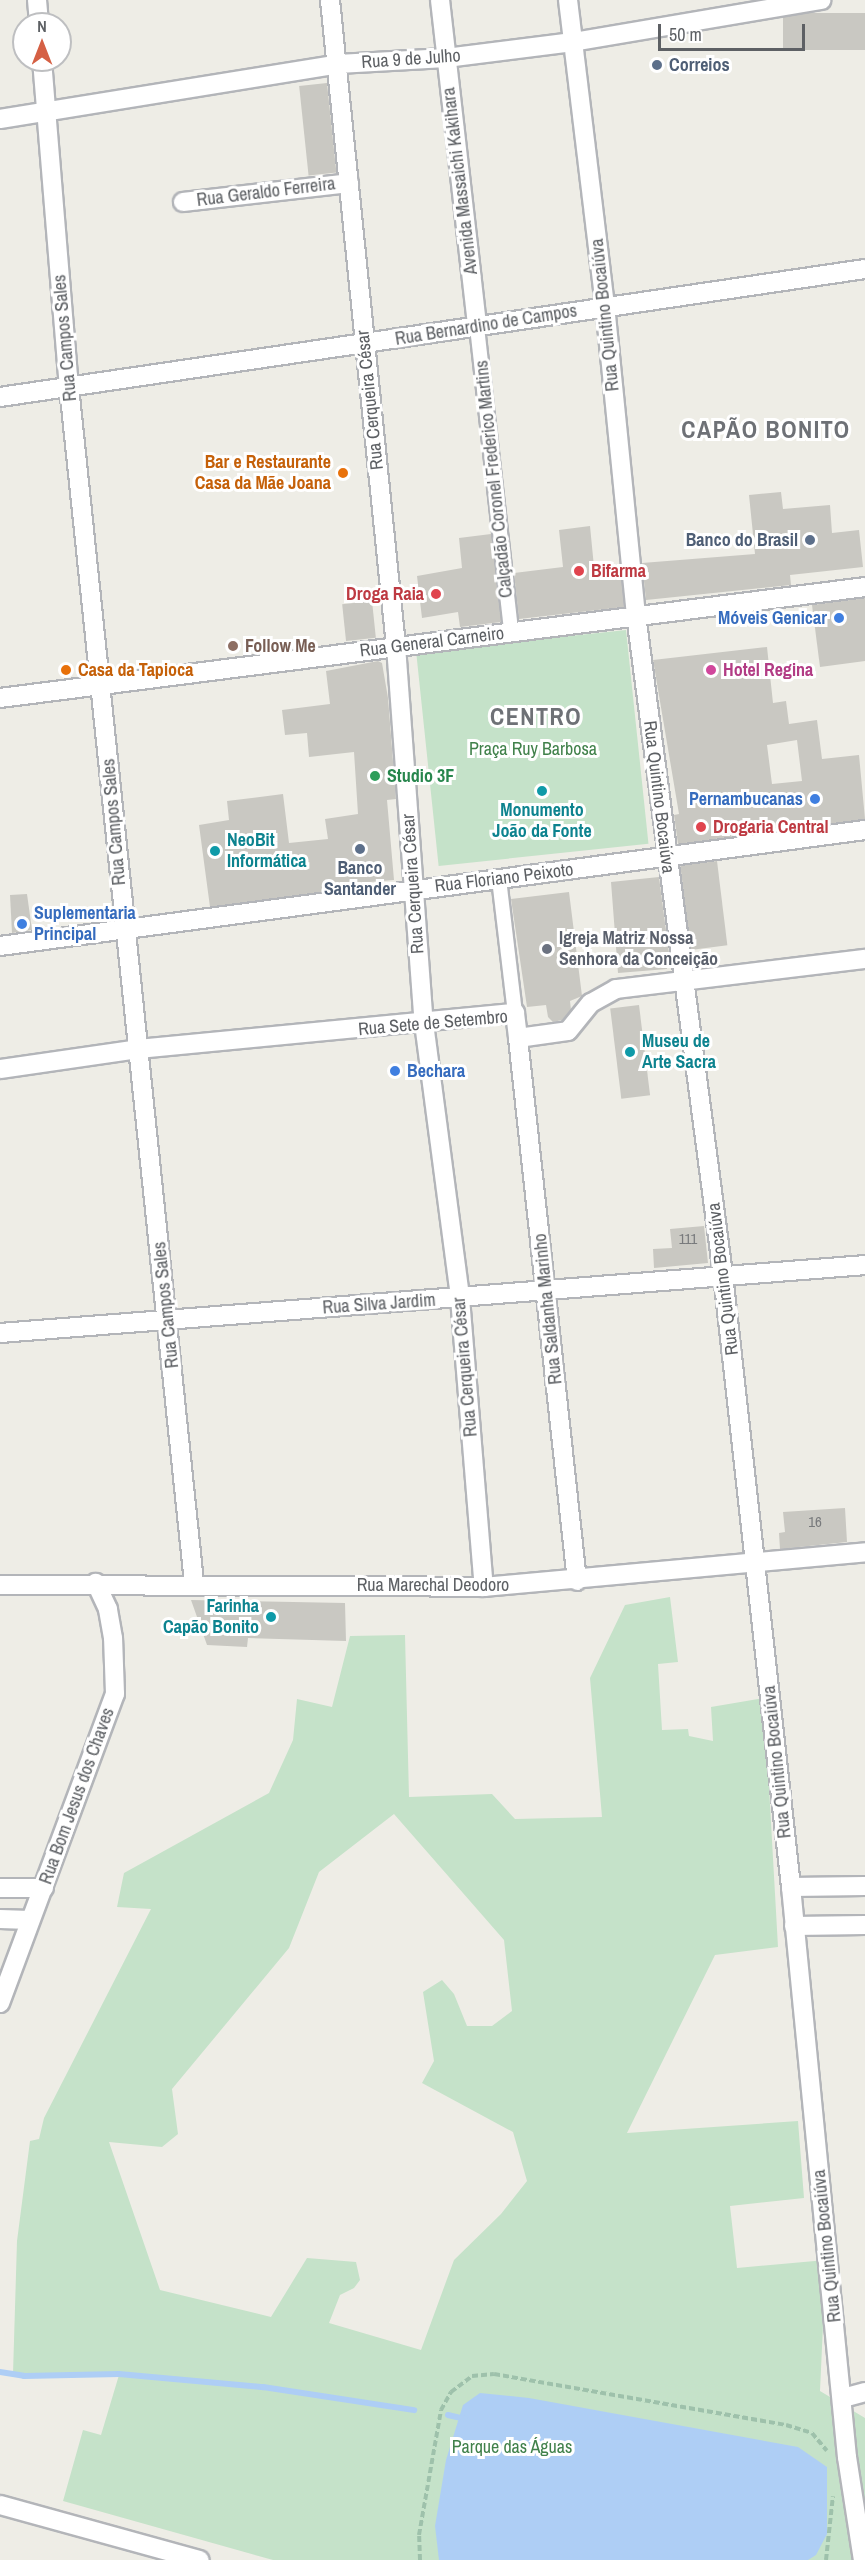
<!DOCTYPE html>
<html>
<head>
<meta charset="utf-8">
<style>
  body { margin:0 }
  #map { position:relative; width:865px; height:2560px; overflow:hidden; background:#eeede6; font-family:"Archivo Narrow",sans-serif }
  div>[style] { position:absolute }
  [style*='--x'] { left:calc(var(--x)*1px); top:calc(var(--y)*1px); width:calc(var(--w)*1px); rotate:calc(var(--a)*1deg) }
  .green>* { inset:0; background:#c5e2c9; transform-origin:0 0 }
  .water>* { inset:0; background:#aecef5 }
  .stream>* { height:6px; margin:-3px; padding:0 3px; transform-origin:3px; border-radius:3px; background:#aecef5 }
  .building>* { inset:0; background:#c9c8c2; transform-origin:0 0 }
  .path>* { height:4px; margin-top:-2px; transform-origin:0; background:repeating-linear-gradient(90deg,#9ec1ab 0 6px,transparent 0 9px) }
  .roads { filter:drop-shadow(2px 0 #b3b5b9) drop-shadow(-2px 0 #b3b5b9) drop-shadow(0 2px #b3b5b9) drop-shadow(0 -2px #b3b5b9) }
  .pedestrian>* { height:14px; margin:-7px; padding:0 7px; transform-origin:7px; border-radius:7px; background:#fff }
  .minor>* { height:18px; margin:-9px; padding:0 9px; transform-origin:9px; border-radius:9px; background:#fff }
  .dots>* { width:16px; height:16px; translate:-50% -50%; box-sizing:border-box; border:3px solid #fff; border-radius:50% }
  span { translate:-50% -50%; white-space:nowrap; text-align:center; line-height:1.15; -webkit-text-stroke:6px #fff; paint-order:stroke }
  .number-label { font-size:15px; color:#787a7c }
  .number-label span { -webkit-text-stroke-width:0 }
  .street-label { font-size:18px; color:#5d6064 }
  .service-label { font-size:18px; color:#4e5e75; font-weight:700 }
  .left { translate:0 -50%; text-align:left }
  .right { translate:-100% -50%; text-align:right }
  .food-label { font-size:18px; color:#c56008; font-weight:700 }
  .health-label { font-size:18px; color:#be3a42; font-weight:700 }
  .shop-label { font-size:18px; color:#366cbe; font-weight:700 }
  .education-label { font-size:18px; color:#785e54; font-weight:700 }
  .hotel-label { font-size:18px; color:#b23c85; font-weight:700 }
  .park-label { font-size:18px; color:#40814a }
  .leisure-label { font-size:18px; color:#27864d; font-weight:700 }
  .culture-label { font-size:18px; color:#0d838f; font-weight:700 }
  .worship-label { font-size:18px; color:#5b616d; font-weight:700 }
  .district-label { font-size:24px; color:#6e7176; font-weight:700; letter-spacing:1.5px }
  .north { position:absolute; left:12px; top:12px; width:60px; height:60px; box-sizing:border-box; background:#fff; border:2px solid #bebfc1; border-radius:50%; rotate:0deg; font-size:16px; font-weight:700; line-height:24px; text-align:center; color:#5d6064 }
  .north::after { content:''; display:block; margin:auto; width:21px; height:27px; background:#d56044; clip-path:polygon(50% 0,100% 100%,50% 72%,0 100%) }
  .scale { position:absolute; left:658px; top:24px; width:147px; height:27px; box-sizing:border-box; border:3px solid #5d6064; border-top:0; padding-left:8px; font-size:18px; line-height:21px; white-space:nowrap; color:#5d6064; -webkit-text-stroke:4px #fff; paint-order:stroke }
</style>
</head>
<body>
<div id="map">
  <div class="green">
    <div style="left:626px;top:630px;width:215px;height:211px;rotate:84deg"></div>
    <div style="clip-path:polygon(evenodd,670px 1597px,678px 1662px,658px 1664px,662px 1730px,688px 1729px,689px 1736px,713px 1741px,711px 1707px,764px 1698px,778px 1947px,715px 1955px,627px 2133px,798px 2121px,804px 2198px,730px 2206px,737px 2268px,826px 2260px,820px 2391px,865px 2418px,865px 2560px,273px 2560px,63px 2501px,83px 2430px,101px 2435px,119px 2375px,13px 2374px,17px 2241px,30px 2141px,39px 2139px,44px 2118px,151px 1909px,117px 1907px,124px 1873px,269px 1793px,293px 1740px,297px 1699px,332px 1707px,350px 1636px,405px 1635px,409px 1797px,492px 1794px,515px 1819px,602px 1817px,590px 1678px,625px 1605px,670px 1597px,394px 1814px,504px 1940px,512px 2011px,492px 2026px,467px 2026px,454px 1994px,442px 1980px,423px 1992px,434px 2061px,422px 2083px,513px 2132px,527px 2181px,501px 2214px,454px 2260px,421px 2350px,329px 2323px,340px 2295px,354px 2288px,360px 2280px,356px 2262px,307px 2258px,271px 2317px,160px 2290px,109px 2142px,162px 2147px,178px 2134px,172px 2089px,289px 1948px,319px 1872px,394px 1814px)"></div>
  </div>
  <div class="water">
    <div style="clip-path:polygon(480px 2393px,529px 2398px,798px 2447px,827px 2467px,827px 2534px,816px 2555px,808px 2560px,439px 2560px,435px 2526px,446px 2460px,463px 2405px)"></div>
  </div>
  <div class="stream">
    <div style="--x:0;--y:2372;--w:24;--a:9"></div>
    <div style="--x:24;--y:2376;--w:95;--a:-1.2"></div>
    <div style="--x:119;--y:2374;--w:145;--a:5.2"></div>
    <div style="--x:263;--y:2387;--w:153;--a:8.7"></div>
    <div style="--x:448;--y:2415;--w:17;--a:13"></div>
  </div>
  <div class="building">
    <div style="left:865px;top:13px;width:37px;height:82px;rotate:90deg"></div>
    <div style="left:327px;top:83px;width:90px;height:28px;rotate:84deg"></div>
    <div style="clip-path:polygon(781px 492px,783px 509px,830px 505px,832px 533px,859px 530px,863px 567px,790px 575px,791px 585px,646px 600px,642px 563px,755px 554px,749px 495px)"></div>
    <div style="clip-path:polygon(590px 526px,594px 567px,620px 564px,624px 607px,519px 619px,514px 573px,563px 567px,559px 530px)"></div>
    <div style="clip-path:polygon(491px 534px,501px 622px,460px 627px,458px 612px,422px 618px,417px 576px,462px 568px,459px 538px)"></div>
    <div style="clip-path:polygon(865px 598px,865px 661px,820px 667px,812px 605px)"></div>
    <div style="left:372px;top:601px;width:37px;height:30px;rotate:84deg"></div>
    <div style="clip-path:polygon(evenodd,767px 647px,773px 703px,786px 701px,789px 724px,817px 720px,822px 759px,859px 755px,865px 819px,678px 844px,674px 815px,679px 814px,653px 660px,767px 647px,797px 740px,802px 781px,772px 784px,767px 745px,797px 740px)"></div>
    <div style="clip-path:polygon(378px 661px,382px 663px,388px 698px,396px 799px,387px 800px,394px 880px,334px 885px,335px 890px,210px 907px,199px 825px,229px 820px,227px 801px,283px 794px,289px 843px,328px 839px,325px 819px,358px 814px,354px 752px,309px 757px,307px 733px,285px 735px,282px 710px,330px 704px,326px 671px)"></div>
    <div style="left:717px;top:861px;width:85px;height:37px;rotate:83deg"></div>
    <div style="clip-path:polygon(659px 877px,669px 953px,665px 953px,667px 969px,618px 973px,611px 882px)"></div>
    <div style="clip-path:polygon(569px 892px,582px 996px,570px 1001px,571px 1010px,562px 1020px,553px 1022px,548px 1017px,546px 1005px,527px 1007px,511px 899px)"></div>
    <div style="clip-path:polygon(27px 894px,32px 930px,12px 933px,10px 895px)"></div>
    <div style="left:639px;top:1005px;width:91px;height:29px;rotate:83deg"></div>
    <div style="clip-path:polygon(704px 1226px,708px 1263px,654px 1268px,653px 1249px,672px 1248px,670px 1229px)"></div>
    <div style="clip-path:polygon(845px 1508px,847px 1542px,780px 1549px,779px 1533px,785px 1532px,783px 1512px)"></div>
    <div style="clip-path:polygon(191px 1600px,345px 1603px,346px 1641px,248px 1638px,247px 1647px,207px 1645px)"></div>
  </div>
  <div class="path">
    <div style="--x:420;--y:2560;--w:25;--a:-92"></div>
    <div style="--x:419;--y:2535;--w:127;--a:-80"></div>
    <div style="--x:441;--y:2410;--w:21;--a:-61"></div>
    <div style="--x:451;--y:2392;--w:26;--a:-37"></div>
    <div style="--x:472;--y:2376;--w:22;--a:-5"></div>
    <div style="--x:494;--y:2374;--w:296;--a:9.9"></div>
    <div style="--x:786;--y:2425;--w:27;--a:17"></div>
    <div style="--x:812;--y:2433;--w:23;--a:50"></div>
    <div style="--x:826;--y:2560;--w:64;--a:-83.8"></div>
  </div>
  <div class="roads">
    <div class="pedestrian">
      <div style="--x:477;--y:327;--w:307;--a:83.6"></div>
      <div style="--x:499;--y:879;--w:135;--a:83.2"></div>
    </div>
    <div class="minor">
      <div style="--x:37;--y:0;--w:24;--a:85"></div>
      <div style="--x:330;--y:0;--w:649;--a:84.17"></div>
      <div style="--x:396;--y:646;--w:378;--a:85.8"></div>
      <div style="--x:424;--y:1023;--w:277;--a:82.5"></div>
      <div style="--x:460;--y:1298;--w:290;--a:85.3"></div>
      <div style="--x:440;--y:0;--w:329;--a:83.5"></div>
      <div style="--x:568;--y:0;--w:307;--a:83.1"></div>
      <div style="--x:605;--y:305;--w:312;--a:84.3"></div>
      <div style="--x:636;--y:615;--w:666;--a:82.49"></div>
      <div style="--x:723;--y:1275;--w:616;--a:83.66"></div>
      <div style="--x:791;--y:1887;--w:573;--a:84.39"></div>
      <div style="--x:847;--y:2457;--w:104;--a:81.2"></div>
      <div style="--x:42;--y:60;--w:328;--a:85.3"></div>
      <div style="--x:69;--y:387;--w:1203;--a:84.03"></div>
      <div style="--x:0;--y:119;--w:342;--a:-9.2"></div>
      <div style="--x:338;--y:64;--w:108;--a:-3.2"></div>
      <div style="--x:446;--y:58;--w:128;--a:-7.2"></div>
      <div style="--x:573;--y:42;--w:252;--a:-9.6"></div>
      <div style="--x:183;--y:202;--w:167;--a:-6.5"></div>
      <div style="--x:0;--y:397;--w:874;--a:-8.42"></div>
      <div style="--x:0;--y:698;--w:872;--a:-7.31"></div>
      <div style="--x:0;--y:946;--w:873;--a:-7.64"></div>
      <div style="--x:518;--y:1038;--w:546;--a:83.8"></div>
      <div style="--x:0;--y:1069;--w:139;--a:-8.2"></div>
      <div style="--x:138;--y:1049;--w:379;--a:-5.5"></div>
      <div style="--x:515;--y:1013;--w:25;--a:83"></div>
      <div style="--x:518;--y:1038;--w:50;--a:-8"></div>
      <div style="--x:568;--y:1031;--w:36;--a:-51"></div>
      <div style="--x:591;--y:1003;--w:29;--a:-29"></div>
      <div style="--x:616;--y:989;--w:251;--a:-6.9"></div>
      <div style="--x:0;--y:1333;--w:868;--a:-4.49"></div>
      <div style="--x:0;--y:1585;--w:484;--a:0.2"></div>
      <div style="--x:484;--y:1587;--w:383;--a:-5.2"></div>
      <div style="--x:791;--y:1887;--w:74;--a:-0.8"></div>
      <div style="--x:0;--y:1888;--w:44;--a:0"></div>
      <div style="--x:0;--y:1919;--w:30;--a:2"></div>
      <div style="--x:794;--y:1926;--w:71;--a:-0.8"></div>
      <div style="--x:0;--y:2003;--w:330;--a:-69.6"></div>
      <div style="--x:115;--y:1694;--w:56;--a:-92"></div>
      <div style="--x:113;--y:1638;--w:29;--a:-100"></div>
      <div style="--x:108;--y:1609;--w:29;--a:-115"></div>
      <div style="--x:843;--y:2398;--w:23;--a:-15"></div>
      <div style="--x:0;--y:2505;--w:207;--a:15.4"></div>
    </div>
  </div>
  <div class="dots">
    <div style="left:657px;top:65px;background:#5c6f8a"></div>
    <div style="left:343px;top:473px;background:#e8710a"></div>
    <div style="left:810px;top:540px;background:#5c6f8a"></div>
    <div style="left:579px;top:571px;background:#e0444e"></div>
    <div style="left:436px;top:594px;background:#e0444e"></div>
    <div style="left:839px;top:618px;background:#3f7fe0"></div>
    <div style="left:233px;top:646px;background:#8d6e63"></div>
    <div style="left:66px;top:670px;background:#e8710a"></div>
    <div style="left:711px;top:670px;background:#d1479c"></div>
    <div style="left:375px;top:776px;background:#2e9e5b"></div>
    <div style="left:542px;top:791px;background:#0f9aa8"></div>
    <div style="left:815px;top:799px;background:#3f7fe0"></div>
    <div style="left:701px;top:827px;background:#e0444e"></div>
    <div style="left:360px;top:849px;background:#5c6f8a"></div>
    <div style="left:215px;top:851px;background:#0f9aa8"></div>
    <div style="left:22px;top:924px;background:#3f7fe0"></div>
    <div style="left:547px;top:949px;background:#6b7280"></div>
    <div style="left:630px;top:1052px;background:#0f9aa8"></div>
    <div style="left:395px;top:1071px;background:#3f7fe0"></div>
    <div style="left:271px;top:1617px;background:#0f9aa8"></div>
  </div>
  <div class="number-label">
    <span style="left:688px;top:1239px">111</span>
    <span style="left:815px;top:1522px">16</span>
  </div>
  <div class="street-label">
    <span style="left:411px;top:59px;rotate:-4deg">Rua 9 de Julho</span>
    <span style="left:460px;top:181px;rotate:-97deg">Avenida Massaichi Kakihara</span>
    <span style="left:266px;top:192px;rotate:-7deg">Rua Geraldo Ferreira</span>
    <span style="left:605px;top:315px;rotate:-96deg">Rua Quintino Bocaiúva</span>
    <span style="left:486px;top:325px;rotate:-9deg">Rua Bernardino de Campos</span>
    <span style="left:65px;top:338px;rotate:-95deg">Rua Campos Sales</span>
    <span style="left:370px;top:400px;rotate:-96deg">Rua Cerqueira César</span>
    <span style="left:494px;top:479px;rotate:-96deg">Calçadão Coronel Frederico Martins</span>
    <span style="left:432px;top:642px;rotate:-7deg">Rua General Carneiro</span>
    <span style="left:659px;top:797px;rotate:83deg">Rua Quintino Bocaiúva</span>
    <span style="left:114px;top:822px;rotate:-95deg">Rua Campos Sales</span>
    <span style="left:504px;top:878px;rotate:-7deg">Rua Floriano Peixoto</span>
    <span style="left:413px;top:884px;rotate:-94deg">Rua Cerqueira César</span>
    <span style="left:433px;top:1023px;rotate:-5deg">Rua Sete de Setembro</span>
    <span style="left:723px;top:1279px;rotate:-97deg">Rua Quintino Bocaiúva</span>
    <span style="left:379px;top:1304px;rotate:-4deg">Rua Silva Jardim</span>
    <span style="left:166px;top:1305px;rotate:-96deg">Rua Campos Sales</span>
    <span style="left:548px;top:1309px;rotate:-96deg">Rua Saldanha Marinho</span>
    <span style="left:465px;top:1367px;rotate:-95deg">Rua Cerqueira César</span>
    <span style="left:433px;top:1585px">Rua Marechal Deodoro</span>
    <span style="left:777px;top:1762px;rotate:-96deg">Rua Quintino Bocaiúva</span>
    <span style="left:77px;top:1796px;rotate:-70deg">Rua Bom Jesus dos Chaves</span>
    <span style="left:827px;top:2246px;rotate:-96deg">Rua Quintino Bocaiúva</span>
  </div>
  <div class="service-label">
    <span class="left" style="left:669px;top:65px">Correios</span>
    <span class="right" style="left:798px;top:540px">Banco do Brasil</span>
    <span style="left:360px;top:879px">Banco<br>Santander</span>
  </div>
  <div class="food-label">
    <span class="right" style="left:331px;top:473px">Bar e Restaurante<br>Casa da Mãe Joana</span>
    <span class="left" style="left:78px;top:670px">Casa da Tapioca</span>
  </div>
  <div class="health-label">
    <span class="left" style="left:591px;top:571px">Bifarma</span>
    <span class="right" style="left:424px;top:594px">Droga Raia</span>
    <span class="left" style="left:713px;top:827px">Drogaria Central</span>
  </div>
  <div class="shop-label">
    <span class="right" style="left:827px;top:618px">Móveis Genicar</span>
    <span class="right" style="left:803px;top:799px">Pernambucanas</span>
    <span class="left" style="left:34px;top:924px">Suplementaria<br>Principal</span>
    <span class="left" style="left:407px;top:1071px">Bechara</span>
  </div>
  <div class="education-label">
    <span class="left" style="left:245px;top:646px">Follow Me</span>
  </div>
  <div class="hotel-label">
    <span class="left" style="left:723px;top:670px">Hotel Regina</span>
  </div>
  <div class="park-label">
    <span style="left:533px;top:749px">Praça Ruy Barbosa</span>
    <span style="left:512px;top:2447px">Parque das Águas</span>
  </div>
  <div class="leisure-label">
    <span class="left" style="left:387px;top:776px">Studio 3F</span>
  </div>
  <div class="culture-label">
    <span style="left:542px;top:821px">Monumento<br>João da Fonte</span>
    <span class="left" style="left:227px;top:851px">NeoBit<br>Informática</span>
    <span class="left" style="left:642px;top:1052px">Museu de<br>Arte Sacra</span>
    <span class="right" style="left:259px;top:1617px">Farinha<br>Capão Bonito</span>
  </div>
  <div class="worship-label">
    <span class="left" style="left:559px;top:949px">Igreja Matriz Nossa<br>Senhora da Conceição</span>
  </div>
  <div class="district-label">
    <span style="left:766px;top:430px">CAPÃO BONITO</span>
    <span style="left:536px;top:717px">CENTRO</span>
  </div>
  <div class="north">N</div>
  <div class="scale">50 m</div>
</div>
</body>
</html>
